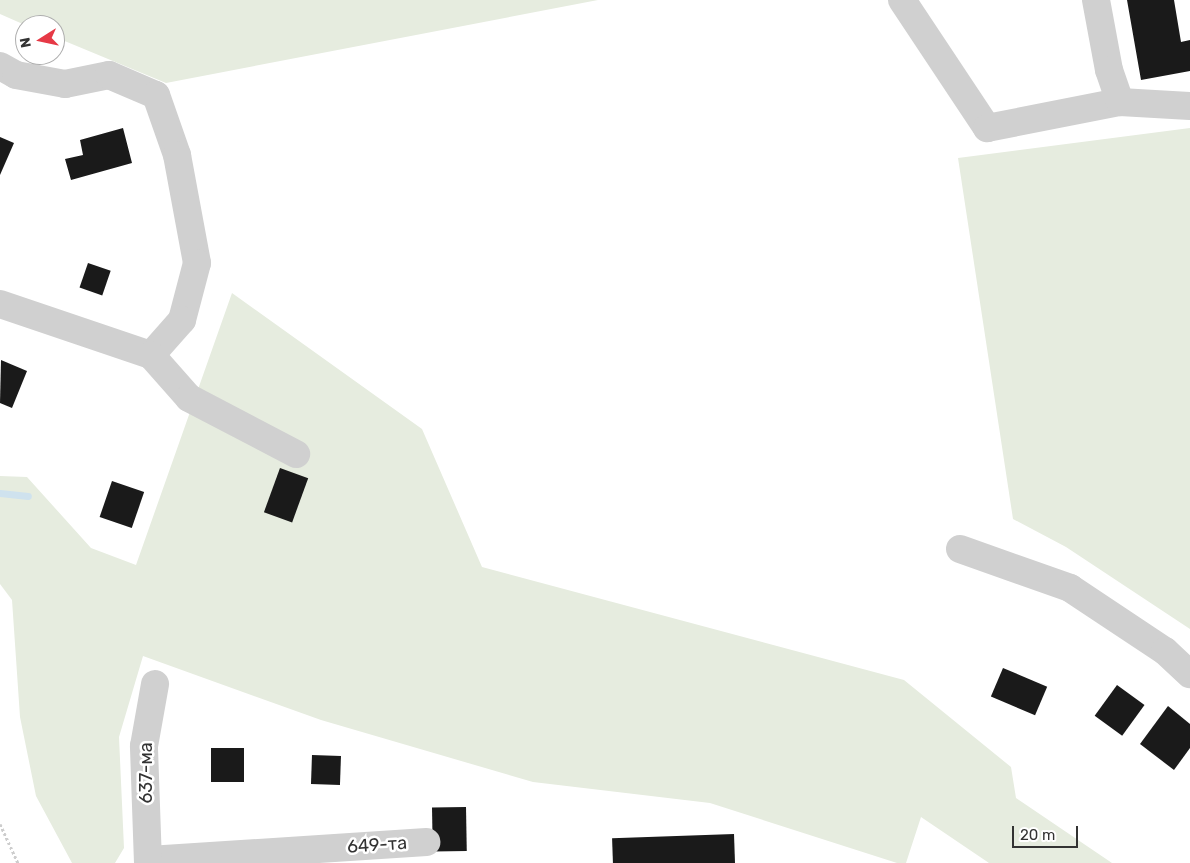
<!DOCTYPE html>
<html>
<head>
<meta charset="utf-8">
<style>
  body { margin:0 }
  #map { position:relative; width:1190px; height:863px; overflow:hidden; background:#fff; font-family:Rubik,sans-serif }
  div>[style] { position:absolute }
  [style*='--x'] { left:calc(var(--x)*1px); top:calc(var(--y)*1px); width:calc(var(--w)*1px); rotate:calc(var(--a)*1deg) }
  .green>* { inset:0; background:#e6ecdf }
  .stream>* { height:7px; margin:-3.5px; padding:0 3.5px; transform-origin:3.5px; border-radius:3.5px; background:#cfe2ee }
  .building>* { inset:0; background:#1a1a1a; transform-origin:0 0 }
  .path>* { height:3px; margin-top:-1.5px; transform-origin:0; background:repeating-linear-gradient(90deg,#cdcdcd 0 2.5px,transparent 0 5px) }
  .minor>* { height:28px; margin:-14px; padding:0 14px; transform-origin:14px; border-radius:14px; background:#d0d0d0 }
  span { translate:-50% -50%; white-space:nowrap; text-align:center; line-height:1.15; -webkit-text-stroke:5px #fff; paint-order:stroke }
  .street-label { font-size:18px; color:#333 }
  .north { position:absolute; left:15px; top:15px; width:50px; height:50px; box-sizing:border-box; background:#fff; border:1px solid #adadad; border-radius:50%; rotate:260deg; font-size:14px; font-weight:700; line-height:20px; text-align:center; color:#333 }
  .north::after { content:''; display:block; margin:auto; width:18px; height:22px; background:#e63946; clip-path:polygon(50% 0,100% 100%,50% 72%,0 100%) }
  .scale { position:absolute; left:1012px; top:826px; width:66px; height:22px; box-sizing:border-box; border:2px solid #333; border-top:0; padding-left:6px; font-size:15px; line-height:18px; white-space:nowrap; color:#333; -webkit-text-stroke:4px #fff; paint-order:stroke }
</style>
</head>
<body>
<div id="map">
  <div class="green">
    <div style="clip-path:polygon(0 0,598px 0,166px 83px,55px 37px,55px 25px,25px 25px,0 14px)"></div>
    <div style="clip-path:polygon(1190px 128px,1190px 629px,1066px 547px,1013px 519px,958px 158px)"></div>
    <div style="clip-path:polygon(232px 293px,422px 429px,482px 567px,904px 680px,1011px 767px,1016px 798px,1112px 863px,989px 863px,921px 817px,906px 863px,897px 863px,710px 803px,533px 782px,321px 720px,143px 656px,119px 737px,124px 848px,115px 863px,72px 863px,36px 796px,20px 717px,12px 600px,0 584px,0 476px,27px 477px,91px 548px,136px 565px)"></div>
  </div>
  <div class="stream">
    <div style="--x:0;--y:493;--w:28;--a:6"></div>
  </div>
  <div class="building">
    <div style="clip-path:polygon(1127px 0,1174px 0,1181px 42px,1190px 40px,1190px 71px,1141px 80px)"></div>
    <div style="clip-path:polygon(123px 128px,132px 163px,71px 180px,65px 159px,83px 155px,80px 140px)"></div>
    <div style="clip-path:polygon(0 137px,14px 143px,0 175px)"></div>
    <div style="left:88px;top:263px;width:24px;height:26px;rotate:19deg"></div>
    <div style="clip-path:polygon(1px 360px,27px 371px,12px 408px,0 403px)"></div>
    <div style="left:280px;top:468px;width:30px;height:47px;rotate:20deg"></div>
    <div style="left:112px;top:481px;width:34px;height:38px;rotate:19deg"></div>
    <div style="left:1003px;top:668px;width:48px;height:31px;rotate:23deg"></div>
    <div style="left:1117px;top:685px;width:34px;height:38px;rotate:36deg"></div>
    <div style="clip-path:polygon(1168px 706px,1190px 724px,1190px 748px,1174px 770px,1140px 744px)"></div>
    <div style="left:211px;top:748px;width:33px;height:34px"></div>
    <div style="left:312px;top:755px;width:29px;height:29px;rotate:2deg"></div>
    <div style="left:466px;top:807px;width:44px;height:34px;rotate:89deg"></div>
    <div style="left:734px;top:834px;width:29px;height:122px;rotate:88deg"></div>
  </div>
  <div class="path">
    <div style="--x:0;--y:824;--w:43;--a:65.2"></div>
  </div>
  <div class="minor">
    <div style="--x:902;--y:0;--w:154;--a:56.4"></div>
    <div style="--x:987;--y:128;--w:136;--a:-11.1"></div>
    <div style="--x:1096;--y:0;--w:71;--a:79.5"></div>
    <div style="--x:1109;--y:70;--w:34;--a:71"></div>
    <div style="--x:1120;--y:102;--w:70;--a:3.3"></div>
    <div style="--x:0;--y:66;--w:18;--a:29"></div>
    <div style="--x:16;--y:75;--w:50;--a:10.4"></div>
    <div style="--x:65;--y:84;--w:45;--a:-11.6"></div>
    <div style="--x:109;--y:75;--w:51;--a:23.1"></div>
    <div style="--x:156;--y:95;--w:64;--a:70.7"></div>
    <div style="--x:177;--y:155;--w:110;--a:79.5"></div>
    <div style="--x:197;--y:263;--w:59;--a:104.7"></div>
    <div style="--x:182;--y:320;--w:47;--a:131.5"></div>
    <div style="--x:0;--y:304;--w:159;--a:18.7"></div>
    <div style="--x:151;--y:355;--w:57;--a:48.5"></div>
    <div style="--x:189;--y:398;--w:121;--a:27.6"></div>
    <div style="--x:960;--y:549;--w:117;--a:19.5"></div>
    <div style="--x:1070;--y:588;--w:114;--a:33.6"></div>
    <div style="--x:1165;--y:651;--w:34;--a:43"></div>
    <div style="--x:149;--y:860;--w:278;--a:-3.7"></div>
    <div style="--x:148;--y:863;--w:117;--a:-92"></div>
    <div style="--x:144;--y:746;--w:63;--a:-79.9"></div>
  </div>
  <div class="street-label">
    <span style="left:146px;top:773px;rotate:-90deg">637-ма</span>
    <span style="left:377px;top:845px;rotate:-4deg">649-та</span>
  </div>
  <div class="north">N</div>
  <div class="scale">20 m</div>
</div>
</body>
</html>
